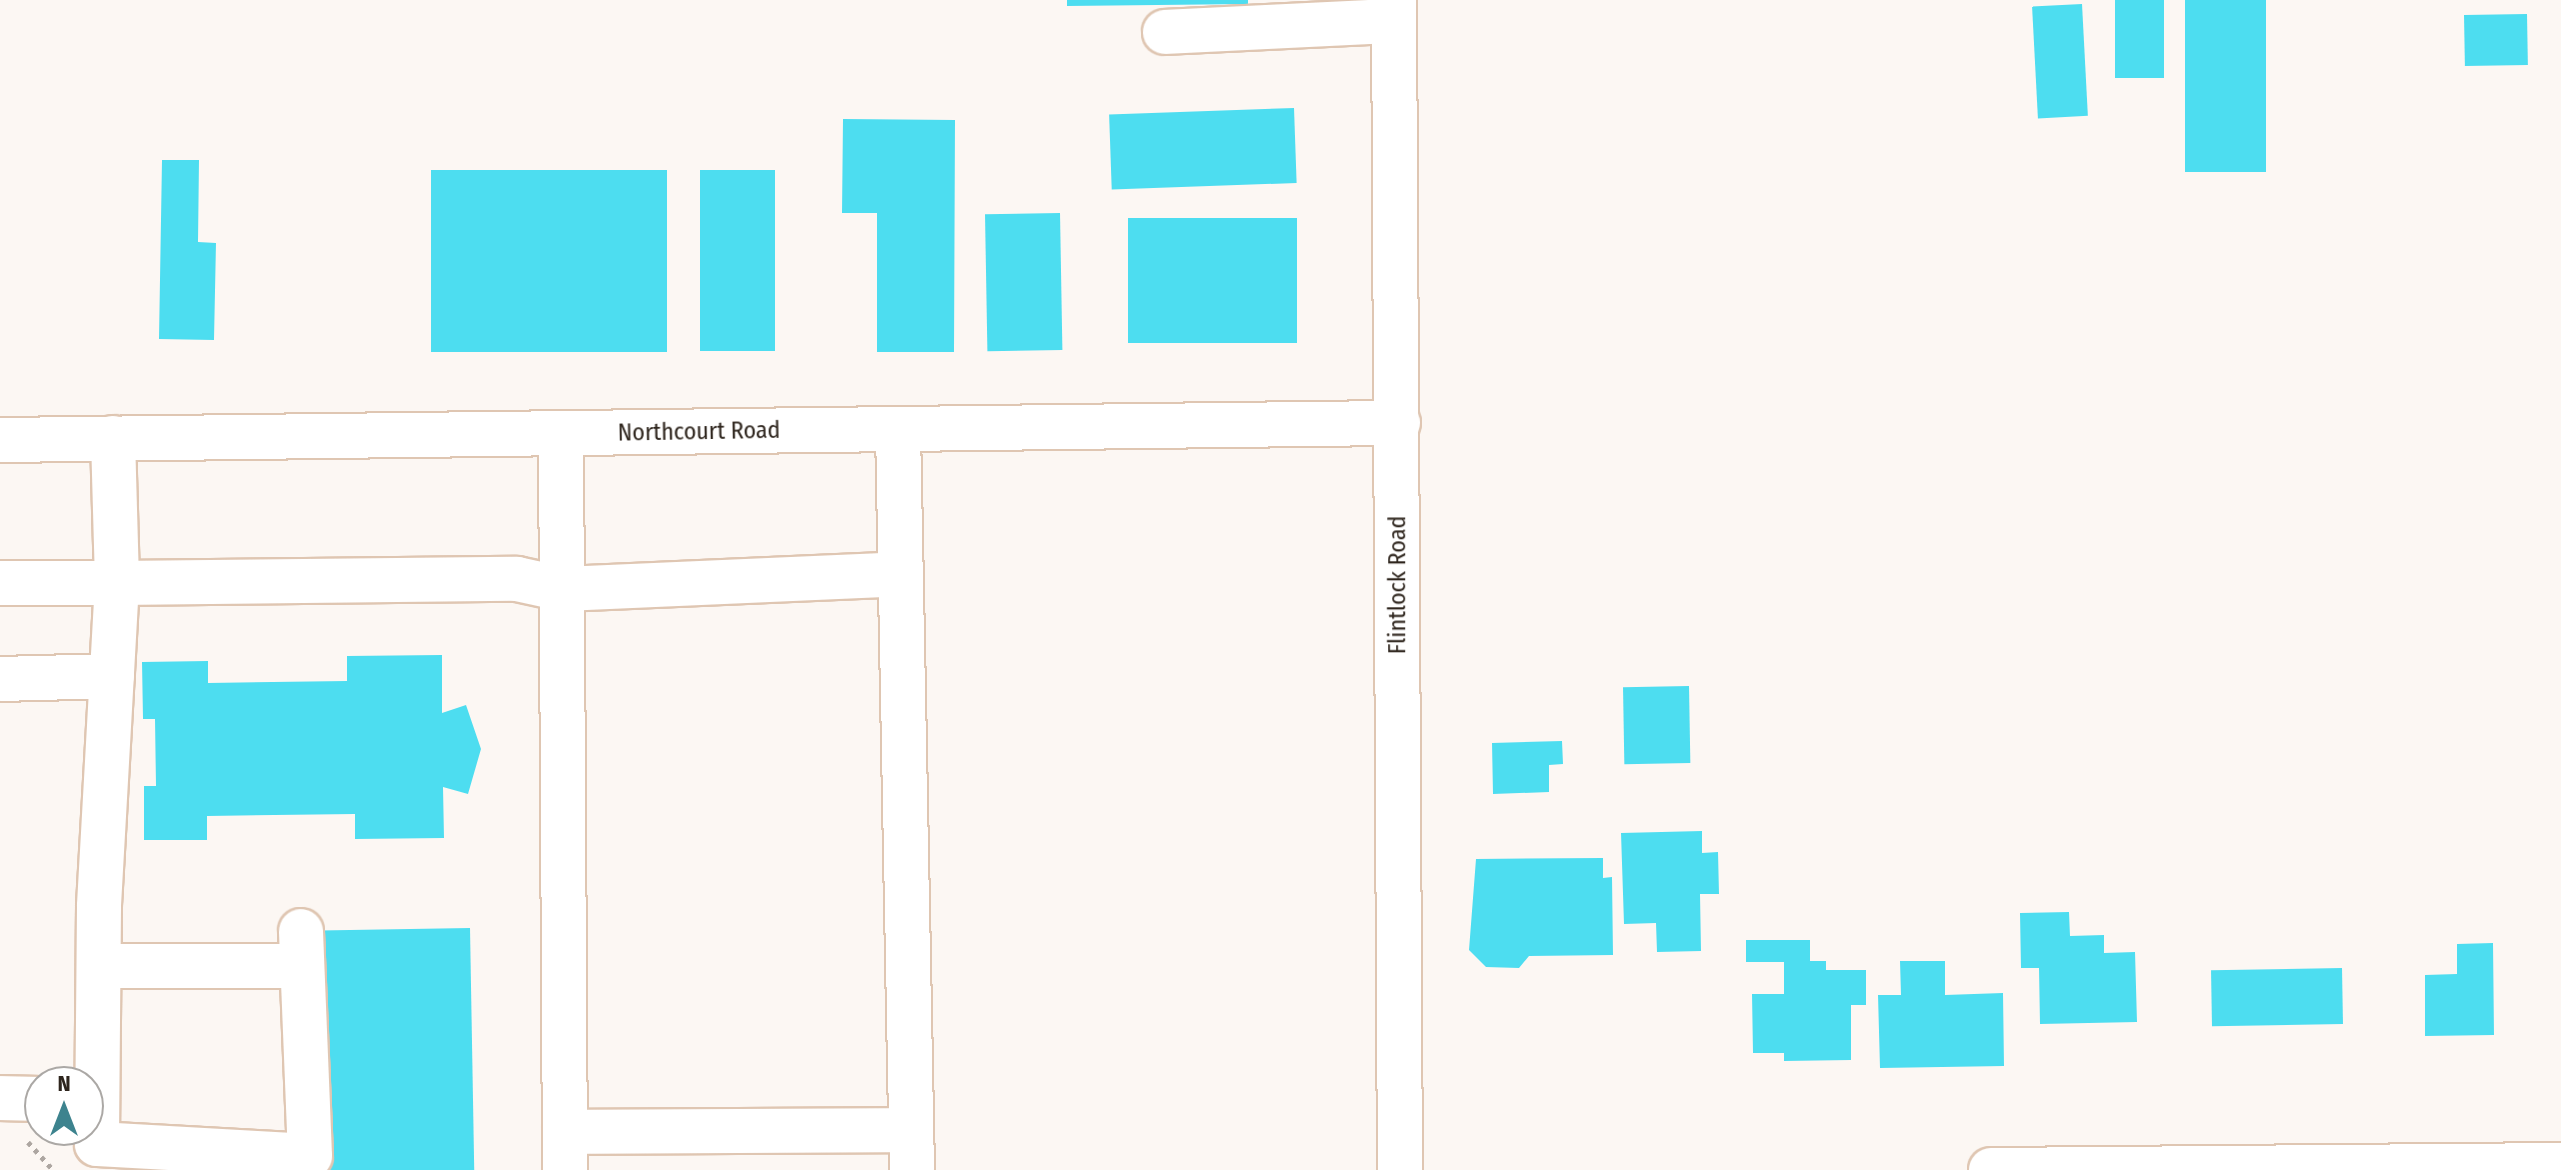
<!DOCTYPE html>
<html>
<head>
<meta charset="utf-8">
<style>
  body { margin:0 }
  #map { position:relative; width:2561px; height:1170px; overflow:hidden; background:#fcf7f3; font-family:"Fira Sans Condensed",sans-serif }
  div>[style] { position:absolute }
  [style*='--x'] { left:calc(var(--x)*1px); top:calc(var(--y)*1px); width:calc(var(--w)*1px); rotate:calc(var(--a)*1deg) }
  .building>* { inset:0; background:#4dddf0; transform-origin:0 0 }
  .path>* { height:5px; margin-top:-2.5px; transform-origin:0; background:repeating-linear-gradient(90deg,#ada6a1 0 4px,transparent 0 10px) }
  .roads { filter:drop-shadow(2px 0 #dfc6b2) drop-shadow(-2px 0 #dfc6b2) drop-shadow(0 2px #dfc6b2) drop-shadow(0 -2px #dfc6b2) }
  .minor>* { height:44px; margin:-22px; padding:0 22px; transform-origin:22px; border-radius:22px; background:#fff }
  span { translate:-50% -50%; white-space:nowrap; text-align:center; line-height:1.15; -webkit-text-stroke:6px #fff; paint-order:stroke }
  .street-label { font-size:24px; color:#2e251d }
  .north { position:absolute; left:24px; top:1066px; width:80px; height:80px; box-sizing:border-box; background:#fff; border:2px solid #aba8a5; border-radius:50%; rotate:0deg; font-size:22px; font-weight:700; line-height:32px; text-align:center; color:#2e251d }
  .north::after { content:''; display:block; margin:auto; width:28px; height:36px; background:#3d838e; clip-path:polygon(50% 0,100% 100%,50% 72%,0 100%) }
</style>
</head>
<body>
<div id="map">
  <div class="building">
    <div style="clip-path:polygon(1067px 0,1248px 0,1248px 4px,1067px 6px)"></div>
    <div style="left:2115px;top:0;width:49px;height:78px"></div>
    <div style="left:2185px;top:0;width:81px;height:172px"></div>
    <div style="left:2082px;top:4px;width:112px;height:50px;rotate:87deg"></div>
    <div style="left:2527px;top:14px;width:51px;height:63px;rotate:89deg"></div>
    <div style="left:1294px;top:108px;width:75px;height:185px;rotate:88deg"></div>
    <div style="clip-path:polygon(843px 119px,955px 120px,954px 352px,877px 352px,877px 213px,842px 213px)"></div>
    <div style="clip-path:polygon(162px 160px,199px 160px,198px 242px,216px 243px,214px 340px,159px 339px)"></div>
    <div style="left:667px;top:170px;width:182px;height:236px;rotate:90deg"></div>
    <div style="left:700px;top:170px;width:75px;height:181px"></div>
    <div style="left:1060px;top:213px;width:137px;height:75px;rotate:89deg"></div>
    <div style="left:1297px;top:218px;width:125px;height:169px;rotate:90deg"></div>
    <div style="clip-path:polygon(442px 655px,442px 713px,466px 705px,481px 749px,468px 794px,443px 787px,444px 838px,355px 839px,355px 814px,207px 816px,207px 840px,144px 840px,144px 786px,156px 786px,155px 719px,143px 719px,142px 662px,208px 661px,208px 683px,347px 681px,347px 656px)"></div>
    <div style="left:1689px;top:686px;width:77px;height:66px;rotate:89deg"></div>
    <div style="clip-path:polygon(1562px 741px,1563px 764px,1549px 765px,1549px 792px,1493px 794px,1492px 743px)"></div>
    <div style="clip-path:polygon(1702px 831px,1702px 853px,1718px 852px,1719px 894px,1700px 894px,1701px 951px,1657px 952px,1656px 923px,1624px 924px,1621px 833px)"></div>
    <div style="clip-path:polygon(1603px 858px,1603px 878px,1612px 877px,1613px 955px,1529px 956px,1519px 968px,1486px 967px,1469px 950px,1476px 859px)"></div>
    <div style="clip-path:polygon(2069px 912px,2070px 936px,2104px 935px,2104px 953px,2135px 952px,2137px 1022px,2040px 1024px,2039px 968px,2021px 968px,2020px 913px)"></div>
    <div style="left:470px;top:928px;width:242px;height:150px;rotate:89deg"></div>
    <div style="clip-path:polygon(1746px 940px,1810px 940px,1810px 961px,1826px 961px,1826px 970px,1866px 970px,1866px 1005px,1851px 1005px,1851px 1060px,1784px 1061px,1784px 1053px,1753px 1053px,1752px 994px,1784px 994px,1784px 962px,1746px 962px)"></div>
    <div style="clip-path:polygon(2493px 943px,2494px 1035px,2425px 1036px,2425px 975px,2457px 974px,2457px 944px)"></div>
    <div style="clip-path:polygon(1900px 961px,1945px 961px,1945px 995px,2003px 993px,2004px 1066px,1880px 1068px,1878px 995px,1901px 995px)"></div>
    <div style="left:2342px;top:968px;width:56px;height:131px;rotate:89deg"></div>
  </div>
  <div class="path">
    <div style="--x:28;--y:1142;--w:38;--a:48"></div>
  </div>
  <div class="roads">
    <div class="minor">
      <div style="--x:1394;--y:0;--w:1170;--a:89.71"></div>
      <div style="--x:1165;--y:32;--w:229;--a:-2.8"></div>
      <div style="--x:898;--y:429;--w:741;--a:88.92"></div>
      <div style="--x:561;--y:433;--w:737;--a:89.69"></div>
      <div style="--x:113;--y:438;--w:145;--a:88.4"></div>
      <div style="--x:117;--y:583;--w:400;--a:-0.6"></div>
      <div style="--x:517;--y:579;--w:47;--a:12.3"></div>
      <div style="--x:563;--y:589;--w:338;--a:-2.5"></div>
      <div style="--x:0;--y:440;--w:1398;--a:-0.7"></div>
      <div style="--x:0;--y:583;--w:117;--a:0"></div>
      <div style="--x:117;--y:583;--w:324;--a:93.2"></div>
      <div style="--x:99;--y:907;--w:237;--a:90.5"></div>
      <div style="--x:97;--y:1144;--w:213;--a:3.2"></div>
      <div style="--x:310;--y:1156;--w:225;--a:-92.3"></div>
      <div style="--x:0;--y:679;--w:112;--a:-1.5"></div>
      <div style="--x:99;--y:966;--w:203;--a:0"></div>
      <div style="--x:0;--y:1098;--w:40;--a:1.4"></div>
      <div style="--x:565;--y:1132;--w:346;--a:-0.3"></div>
      <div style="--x:1991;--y:1170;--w:570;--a:-0.5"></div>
    </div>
  </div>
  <div class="street-label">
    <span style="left:699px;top:432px;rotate:-1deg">Northcourt Road</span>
    <span style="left:1398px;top:585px;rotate:-90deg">Flintlock Road</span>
  </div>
  <div class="north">N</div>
</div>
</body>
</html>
